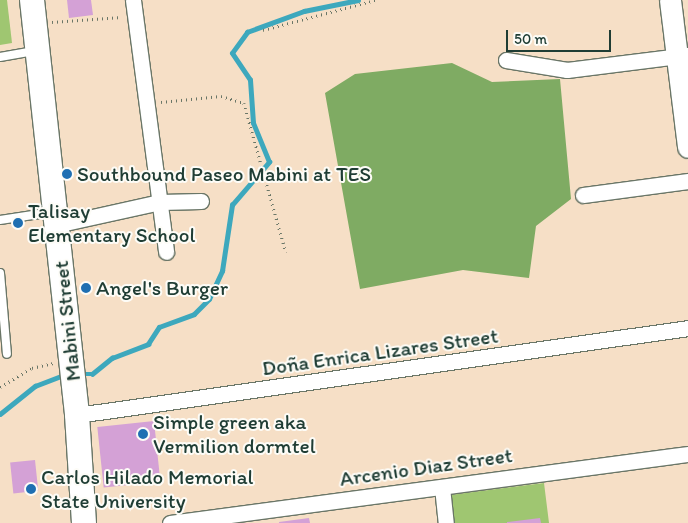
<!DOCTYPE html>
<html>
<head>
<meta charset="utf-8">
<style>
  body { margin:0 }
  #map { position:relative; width:688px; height:523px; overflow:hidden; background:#f6dfc6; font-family:Itim,sans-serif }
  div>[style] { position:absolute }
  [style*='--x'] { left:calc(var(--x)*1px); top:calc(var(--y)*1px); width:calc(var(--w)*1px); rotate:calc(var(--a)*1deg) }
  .green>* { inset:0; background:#9fc671 }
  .forest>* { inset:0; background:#7fab63 }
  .stream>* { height:4.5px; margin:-2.25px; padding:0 2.25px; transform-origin:2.25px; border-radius:2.25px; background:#3da8bd }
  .building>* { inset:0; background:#d4a1d6; transform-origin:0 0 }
  .path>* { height:2.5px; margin-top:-1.25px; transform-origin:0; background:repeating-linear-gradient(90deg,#6a7667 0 1px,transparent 0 5px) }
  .roads { filter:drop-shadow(1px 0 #6a7667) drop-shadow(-1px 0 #6a7667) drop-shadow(0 1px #6a7667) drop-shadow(0 -1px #6a7667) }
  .lane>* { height:8px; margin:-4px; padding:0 4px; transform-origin:4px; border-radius:4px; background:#fff }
  .street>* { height:15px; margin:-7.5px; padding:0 7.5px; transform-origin:7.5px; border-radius:7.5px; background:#fff }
  .secondary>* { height:21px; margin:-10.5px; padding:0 10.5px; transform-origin:10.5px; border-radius:10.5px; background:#fff }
  .primary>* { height:24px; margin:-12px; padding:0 12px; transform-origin:12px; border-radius:12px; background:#fff }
  .dots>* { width:14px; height:14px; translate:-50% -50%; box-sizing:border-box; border:2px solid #fdfcf7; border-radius:50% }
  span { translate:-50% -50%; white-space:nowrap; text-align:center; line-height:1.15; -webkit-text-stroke:4px #fdfcf7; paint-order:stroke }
  .poi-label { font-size:21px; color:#1f3d34 }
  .left { translate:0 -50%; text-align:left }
  .street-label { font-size:21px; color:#1f3d34 }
  .scale { position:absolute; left:506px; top:30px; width:105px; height:22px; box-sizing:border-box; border:2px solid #1f3d34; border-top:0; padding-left:6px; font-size:15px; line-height:18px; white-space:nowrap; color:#1f3d34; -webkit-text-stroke:4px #fdfcf7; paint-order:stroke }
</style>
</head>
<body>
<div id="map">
  <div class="green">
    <div style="clip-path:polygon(0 0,7px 0,12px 43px,0 45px)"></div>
    <div style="clip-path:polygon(544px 483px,549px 523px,453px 523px,450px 495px)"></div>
  </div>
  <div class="forest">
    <div style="clip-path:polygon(452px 63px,492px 82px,560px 79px,571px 199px,536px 226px,529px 278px,463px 270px,360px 289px,325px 93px,355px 74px)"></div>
  </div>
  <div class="stream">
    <div style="--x:79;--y:374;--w:13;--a:0"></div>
    <div style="--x:92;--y:374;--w:26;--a:-39"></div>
    <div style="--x:112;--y:358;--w:39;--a:-21"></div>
    <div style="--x:148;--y:344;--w:20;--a:-57"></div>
    <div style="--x:159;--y:327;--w:37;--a:-20"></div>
    <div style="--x:194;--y:314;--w:21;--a:-45"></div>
    <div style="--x:209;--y:299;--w:31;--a:-65"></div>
    <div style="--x:222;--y:271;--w:67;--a:-81.4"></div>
    <div style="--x:232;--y:205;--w:57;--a:-49.3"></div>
    <div style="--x:269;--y:162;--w:42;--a:-112.3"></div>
    <div style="--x:253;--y:123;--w:43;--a:-94"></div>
    <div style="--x:250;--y:80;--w:32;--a:-124"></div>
    <div style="--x:232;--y:53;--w:26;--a:-54"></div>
    <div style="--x:247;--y:32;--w:61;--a:-20.2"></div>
    <div style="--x:304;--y:11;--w:55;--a:-11.5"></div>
    <div style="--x:0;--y:414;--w:45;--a:-38.7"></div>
    <div style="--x:35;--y:386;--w:33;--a:-21"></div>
  </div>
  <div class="building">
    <div style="clip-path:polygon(67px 0,91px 0,93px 15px,69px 18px)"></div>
    <div style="left:154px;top:421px;width:61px;height:57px;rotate:84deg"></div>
    <div style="left:35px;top:460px;width:31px;height:25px;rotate:84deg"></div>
    <div style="clip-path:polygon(309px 518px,310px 523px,279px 523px,279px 522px)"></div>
    <div style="clip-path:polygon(540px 518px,541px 523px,507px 523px,507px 522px)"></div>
  </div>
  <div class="path">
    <div style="--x:52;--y:22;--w:70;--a:-4.1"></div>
    <div style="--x:263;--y:30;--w:117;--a:-14.9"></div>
    <div style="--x:161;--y:102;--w:60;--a:-5.7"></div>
    <div style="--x:221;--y:96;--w:24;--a:17"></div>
    <div style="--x:244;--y:103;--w:155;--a:74.3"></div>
    <div style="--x:0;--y:387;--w:37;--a:-31"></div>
    <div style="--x:32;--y:368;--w:22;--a:-13"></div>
  </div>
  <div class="roads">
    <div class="lane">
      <div style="--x:0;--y:57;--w:36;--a:-10"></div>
      <div style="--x:0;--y:220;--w:53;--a:-8.7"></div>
      <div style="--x:0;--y:273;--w:81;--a:85.1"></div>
    </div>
    <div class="street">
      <div style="--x:133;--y:0;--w:254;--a:82.5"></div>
      <div style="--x:506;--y:60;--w:62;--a:9.3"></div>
      <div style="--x:567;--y:70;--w:122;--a:-7.1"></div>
      <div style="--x:583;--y:195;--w:106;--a:-7.6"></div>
      <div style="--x:56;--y:225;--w:107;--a:-12.5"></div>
      <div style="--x:160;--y:202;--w:41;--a:-1.4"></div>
      <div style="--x:77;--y:415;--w:617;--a:-8.1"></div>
      <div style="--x:442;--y:487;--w:36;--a:84"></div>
      <div style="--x:170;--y:523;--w:523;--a:-7.59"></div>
    </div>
    <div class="secondary">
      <div style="--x:670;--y:0;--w:148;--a:83"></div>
    </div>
    <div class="primary">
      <div style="--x:32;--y:0;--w:417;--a:83.8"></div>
      <div style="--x:77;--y:415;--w:108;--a:86.3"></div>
    </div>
  </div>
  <div class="dots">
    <div style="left:67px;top:174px;background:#1f6fb2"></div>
    <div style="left:18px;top:223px;background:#1f6fb2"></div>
    <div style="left:86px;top:288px;background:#1f6fb2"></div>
    <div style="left:143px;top:434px;background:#1f6fb2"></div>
    <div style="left:31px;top:489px;background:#1f6fb2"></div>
  </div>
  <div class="poi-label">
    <span class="left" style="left:77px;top:174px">Southbound Paseo Mabini at TES</span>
    <span class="left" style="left:28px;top:223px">Talisay<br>Elementary School</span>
    <span class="left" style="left:96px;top:288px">Angel's Burger</span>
    <span class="left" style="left:153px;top:434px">Simple green aka<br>Vermilion dormtel</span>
    <span class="left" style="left:41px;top:489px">Carlos Hilado Memorial<br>State University</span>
  </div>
  <div class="street-label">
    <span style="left:67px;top:321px;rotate:-96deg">Mabini Street</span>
    <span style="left:380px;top:352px;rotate:-8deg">Doña Enrica Lizares Street</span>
    <span style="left:426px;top:467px;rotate:-8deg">Arcenio Diaz Street</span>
  </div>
  <div class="scale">50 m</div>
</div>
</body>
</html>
